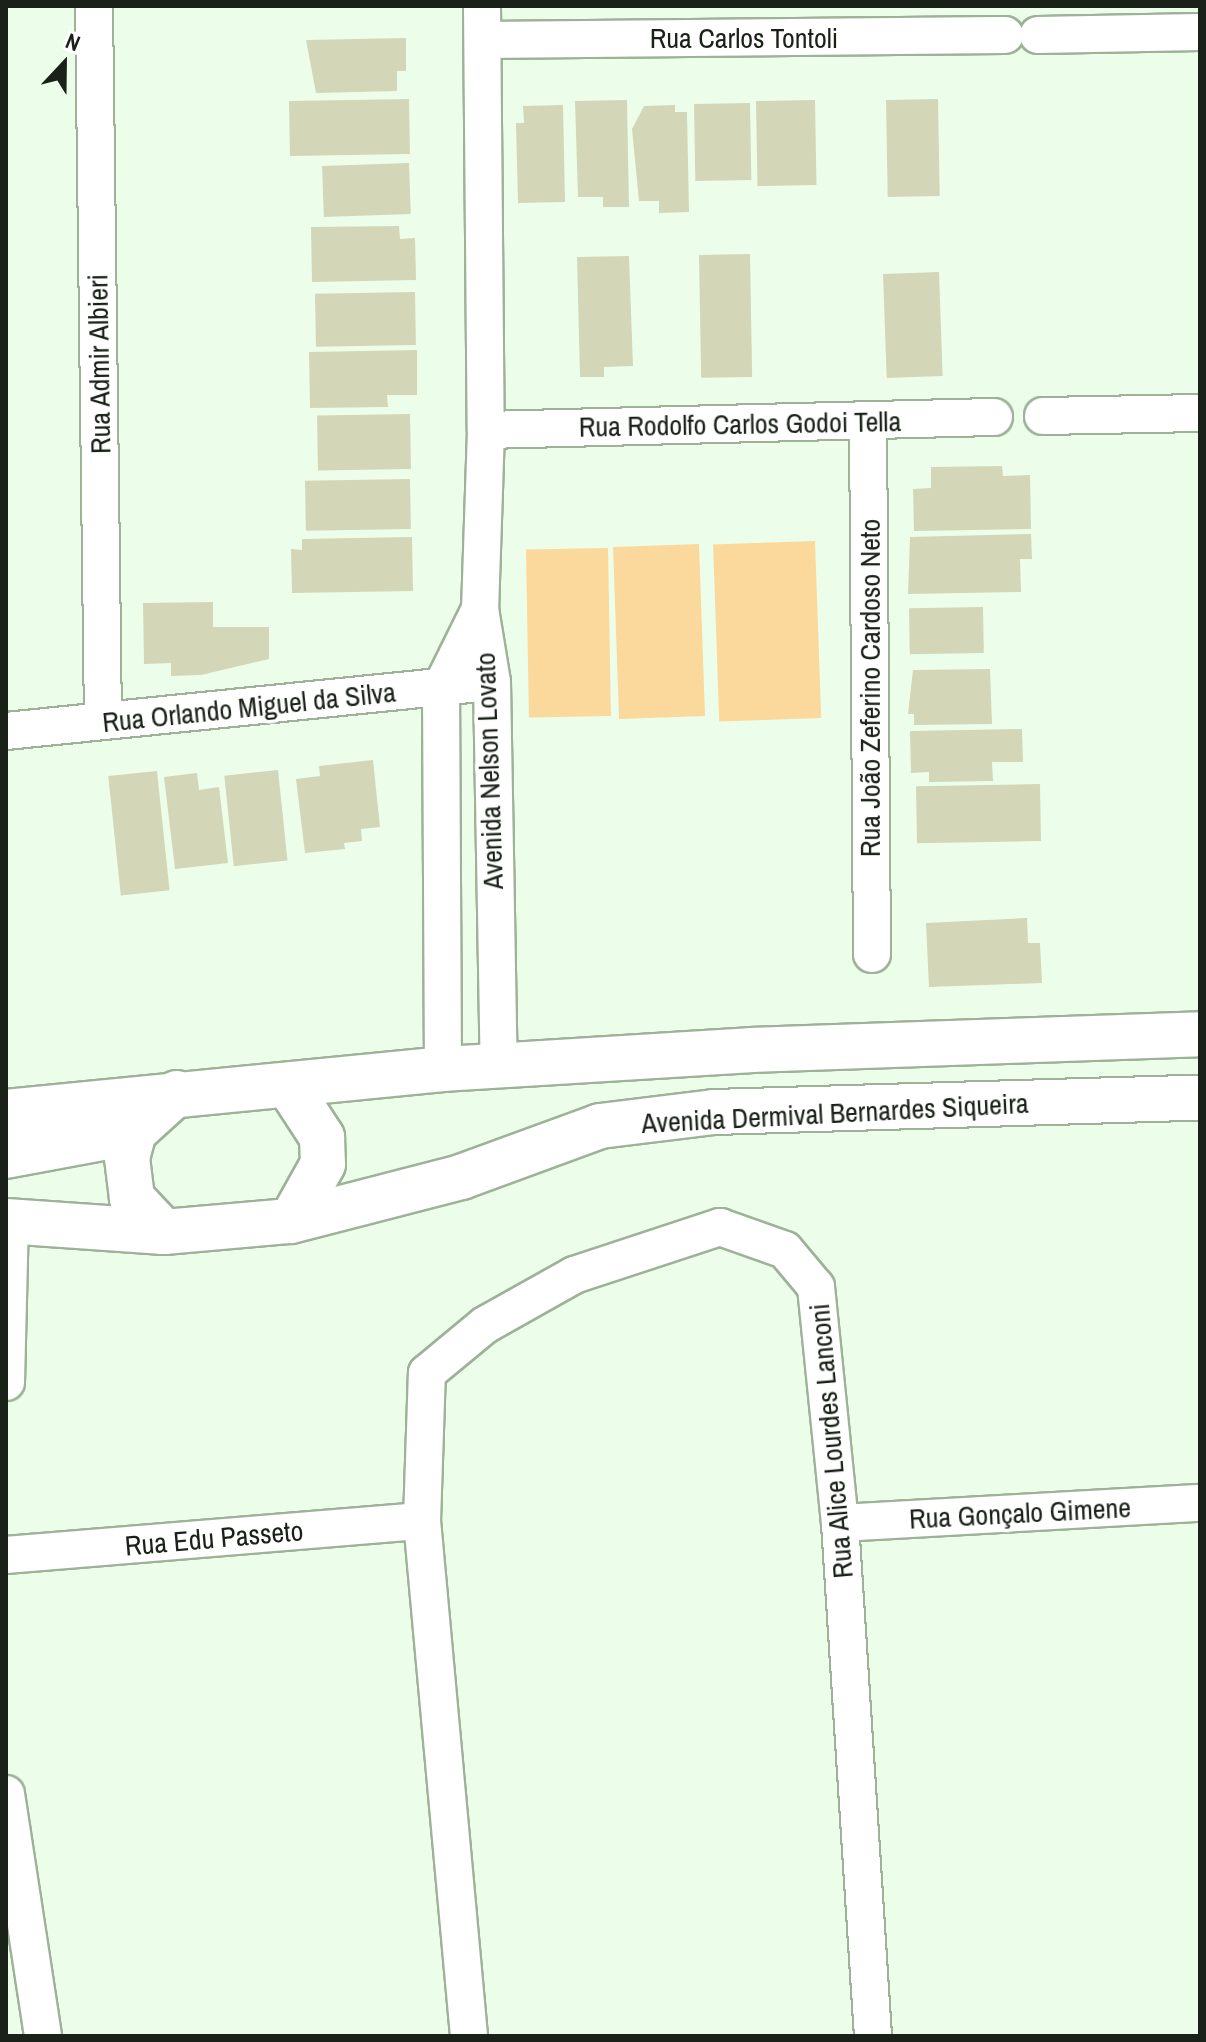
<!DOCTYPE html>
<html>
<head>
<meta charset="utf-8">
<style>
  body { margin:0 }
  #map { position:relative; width:1206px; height:2042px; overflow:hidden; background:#ecfee9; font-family:"Archivo Narrow",sans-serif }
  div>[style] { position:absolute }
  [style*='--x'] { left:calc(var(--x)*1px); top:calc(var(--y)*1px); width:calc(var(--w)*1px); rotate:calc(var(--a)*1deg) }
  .green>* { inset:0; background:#fbd89c; transform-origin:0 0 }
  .building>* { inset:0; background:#d3d6b7; transform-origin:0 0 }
  .roads { filter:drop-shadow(2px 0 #9db299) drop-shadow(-2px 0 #9db299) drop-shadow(0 2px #9db299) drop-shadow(0 -2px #9db299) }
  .minor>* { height:36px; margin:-18px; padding:0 18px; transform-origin:18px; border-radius:18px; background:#fff }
  .secondary>* { height:44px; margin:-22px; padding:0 22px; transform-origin:22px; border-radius:22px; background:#fff }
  span { translate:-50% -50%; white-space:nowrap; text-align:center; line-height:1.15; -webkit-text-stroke:7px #fff; paint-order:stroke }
  .street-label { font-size:28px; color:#192118 }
  .frame { position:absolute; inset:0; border:8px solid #192118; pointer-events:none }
  .north { position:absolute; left:24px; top:24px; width:80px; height:80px; -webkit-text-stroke:6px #fff; paint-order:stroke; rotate:22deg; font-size:22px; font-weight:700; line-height:32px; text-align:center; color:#192118 }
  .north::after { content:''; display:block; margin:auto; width:28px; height:36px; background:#192118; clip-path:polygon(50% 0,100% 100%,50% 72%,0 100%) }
</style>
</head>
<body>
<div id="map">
  <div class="green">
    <div style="left:815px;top:541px;width:177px;height:102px;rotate:88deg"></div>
    <div style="left:699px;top:544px;width:172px;height:86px;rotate:88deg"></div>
    <div style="left:608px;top:548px;width:168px;height:82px;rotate:89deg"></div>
  </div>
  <div class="building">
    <div style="clip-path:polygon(406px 38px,406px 71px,397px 71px,397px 91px,316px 93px,306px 40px)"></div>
    <div style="left:409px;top:99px;width:55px;height:120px;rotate:89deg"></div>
    <div style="left:938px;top:99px;width:97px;height:52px;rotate:89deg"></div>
    <div style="clip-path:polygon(627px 100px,629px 207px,603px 207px,603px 197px,578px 197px,575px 101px)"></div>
    <div style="left:815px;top:100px;width:85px;height:59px;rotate:89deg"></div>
    <div style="left:750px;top:103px;width:77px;height:56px;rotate:89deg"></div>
    <div style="clip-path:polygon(563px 105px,565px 202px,518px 203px,516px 123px,524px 123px,523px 106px)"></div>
    <div style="clip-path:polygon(675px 105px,675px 112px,687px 112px,689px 212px,659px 213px,659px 201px,639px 201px,632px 129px,644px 106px)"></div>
    <div style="left:409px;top:163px;width:51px;height:87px;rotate:88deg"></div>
    <div style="clip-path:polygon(399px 226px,400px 239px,415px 238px,416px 280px,312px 282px,311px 227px)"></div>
    <div style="left:750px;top:254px;width:123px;height:51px;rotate:89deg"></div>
    <div style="clip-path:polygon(629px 256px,633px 366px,604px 367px,604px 377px,580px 377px,577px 257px)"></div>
    <div style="left:939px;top:272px;width:104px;height:56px;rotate:88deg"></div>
    <div style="left:415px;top:292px;width:53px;height:100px;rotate:89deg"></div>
    <div style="clip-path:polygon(417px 350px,417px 395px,387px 395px,388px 407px,310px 408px,309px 352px)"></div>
    <div style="left:410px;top:414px;width:55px;height:93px;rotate:89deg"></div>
    <div style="clip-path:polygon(1002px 466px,1003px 476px,1030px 475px,1031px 529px,914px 531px,913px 489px,931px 488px,931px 467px)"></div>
    <div style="left:410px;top:479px;width:50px;height:105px;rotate:89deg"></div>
    <div style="clip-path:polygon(1031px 534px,1032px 559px,1020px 559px,1021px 592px,908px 594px,910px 537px)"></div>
    <div style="clip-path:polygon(412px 537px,413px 591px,292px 593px,291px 549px,302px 550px,302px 539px)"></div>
    <div style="clip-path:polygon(213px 602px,213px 627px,269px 627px,269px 659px,201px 675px,171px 676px,171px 663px,144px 664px,143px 603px)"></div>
    <div style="left:983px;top:607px;width:46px;height:74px;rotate:89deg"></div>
    <div style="clip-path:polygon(990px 669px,992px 724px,914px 725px,914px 714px,908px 714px,913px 670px)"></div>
    <div style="clip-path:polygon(1022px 729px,1023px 762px,992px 762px,993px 781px,929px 782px,929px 772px,911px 773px,910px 731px)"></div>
    <div style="clip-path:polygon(373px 760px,380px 827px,361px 829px,362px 841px,344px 843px,345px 849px,305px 853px,296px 779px,320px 776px,319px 766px)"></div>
    <div style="left:278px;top:770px;width:91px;height:54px;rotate:84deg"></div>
    <div style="left:157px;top:771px;width:120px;height:49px;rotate:84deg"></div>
    <div style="clip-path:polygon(197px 773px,199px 790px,219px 787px,228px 863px,175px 869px,164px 777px)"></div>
    <div style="left:1040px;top:784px;width:57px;height:124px;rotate:89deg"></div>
    <div style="clip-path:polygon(1027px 918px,1028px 943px,1040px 943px,1042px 983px,929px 987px,926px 923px)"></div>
  </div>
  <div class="roads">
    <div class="minor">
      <div style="--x:94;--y:6;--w:715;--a:89.28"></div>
      <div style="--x:482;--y:6;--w:424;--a:89.5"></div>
      <div style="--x:486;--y:430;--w:179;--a:91.9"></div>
      <div style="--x:480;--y:609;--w:74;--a:80.7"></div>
      <div style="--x:492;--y:682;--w:385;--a:89"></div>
      <div style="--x:1038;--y:35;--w:162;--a:-1.1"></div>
      <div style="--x:483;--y:40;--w:522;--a:-0.55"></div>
      <div style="--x:1043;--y:416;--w:157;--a:-1.1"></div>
      <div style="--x:868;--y:422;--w:532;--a:89.57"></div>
      <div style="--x:486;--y:430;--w:508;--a:-1.47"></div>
      <div style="--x:6;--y:731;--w:488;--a:-5.8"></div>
      <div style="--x:443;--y:1069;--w:381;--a:-90.3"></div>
      <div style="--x:441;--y:688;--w:88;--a:-63.7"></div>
      <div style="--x:6;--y:1382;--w:160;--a:-88.6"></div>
      <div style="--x:840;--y:1523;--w:361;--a:-3.2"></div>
      <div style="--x:6;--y:1555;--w:417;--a:-4.7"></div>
      <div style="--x:6;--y:1794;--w:245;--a:81.3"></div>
      <div style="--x:469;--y:2036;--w:517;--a:-95.21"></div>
      <div style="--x:422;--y:1521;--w:148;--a:-88.1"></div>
      <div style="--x:427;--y:1373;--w:75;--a:-39.6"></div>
      <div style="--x:485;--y:1325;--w:102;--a:-29.3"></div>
      <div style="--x:574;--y:1275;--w:154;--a:-18.2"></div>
      <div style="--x:720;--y:1227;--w:69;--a:19.5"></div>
      <div style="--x:785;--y:1250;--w:48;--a:50"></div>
      <div style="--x:816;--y:1287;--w:237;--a:84.2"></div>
      <div style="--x:840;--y:1523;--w:514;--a:86.32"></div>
    </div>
    <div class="secondary">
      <div style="--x:290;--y:1088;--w:59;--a:56.9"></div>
      <div style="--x:322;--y:1137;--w:27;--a:88"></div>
      <div style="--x:323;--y:1164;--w:65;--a:119.3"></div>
      <div style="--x:6;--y:1112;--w:439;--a:-5.6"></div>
      <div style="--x:443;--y:1069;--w:309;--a:-3.5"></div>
      <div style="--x:751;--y:1050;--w:449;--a:-2"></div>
      <div style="--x:6;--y:1156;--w:130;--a:-10.6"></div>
      <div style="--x:6;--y:1221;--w:158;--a:4"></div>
      <div style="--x:164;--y:1232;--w:127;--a:-5"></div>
      <div style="--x:291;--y:1221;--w:176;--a:-14.5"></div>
      <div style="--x:461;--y:1177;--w:148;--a:-20.1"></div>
      <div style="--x:600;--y:1126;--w:115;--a:-7"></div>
      <div style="--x:714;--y:1112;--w:486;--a:-1.7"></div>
      <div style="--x:164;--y:1232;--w:47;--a:-133.3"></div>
      <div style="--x:132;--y:1198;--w:40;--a:-97.1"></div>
      <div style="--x:127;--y:1158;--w:27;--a:-75"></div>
      <div style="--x:134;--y:1132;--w:58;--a:-42.2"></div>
    </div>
  </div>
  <div class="street-label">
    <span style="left:744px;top:38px">Rua Carlos Tontoli</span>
    <span style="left:99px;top:364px;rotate:-91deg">Rua Admir Albieri</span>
    <span style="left:740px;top:424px;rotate:-1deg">Rua Rodolfo Carlos Godoi Tella</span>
    <span style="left:870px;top:688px;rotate:-90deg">Rua João Zeferino Cardoso Neto</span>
    <span style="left:249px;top:707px;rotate:-6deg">Rua Orlando Miguel da Silva</span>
    <span style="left:489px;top:771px;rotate:-92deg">Avenida Nelson Lovato</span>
    <span style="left:835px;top:1113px;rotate:-3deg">Avenida Dermival Bernardes Siqueira</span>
    <span style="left:831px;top:1441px;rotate:-95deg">Rua Alice Lourdes Lanconi</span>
    <span style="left:1020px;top:1513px;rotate:-3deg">Rua Gonçalo Gimene</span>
    <span style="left:214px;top:1538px;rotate:-5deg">Rua Edu Passeto</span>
  </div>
  <div class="frame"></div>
  <div class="north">N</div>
</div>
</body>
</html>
